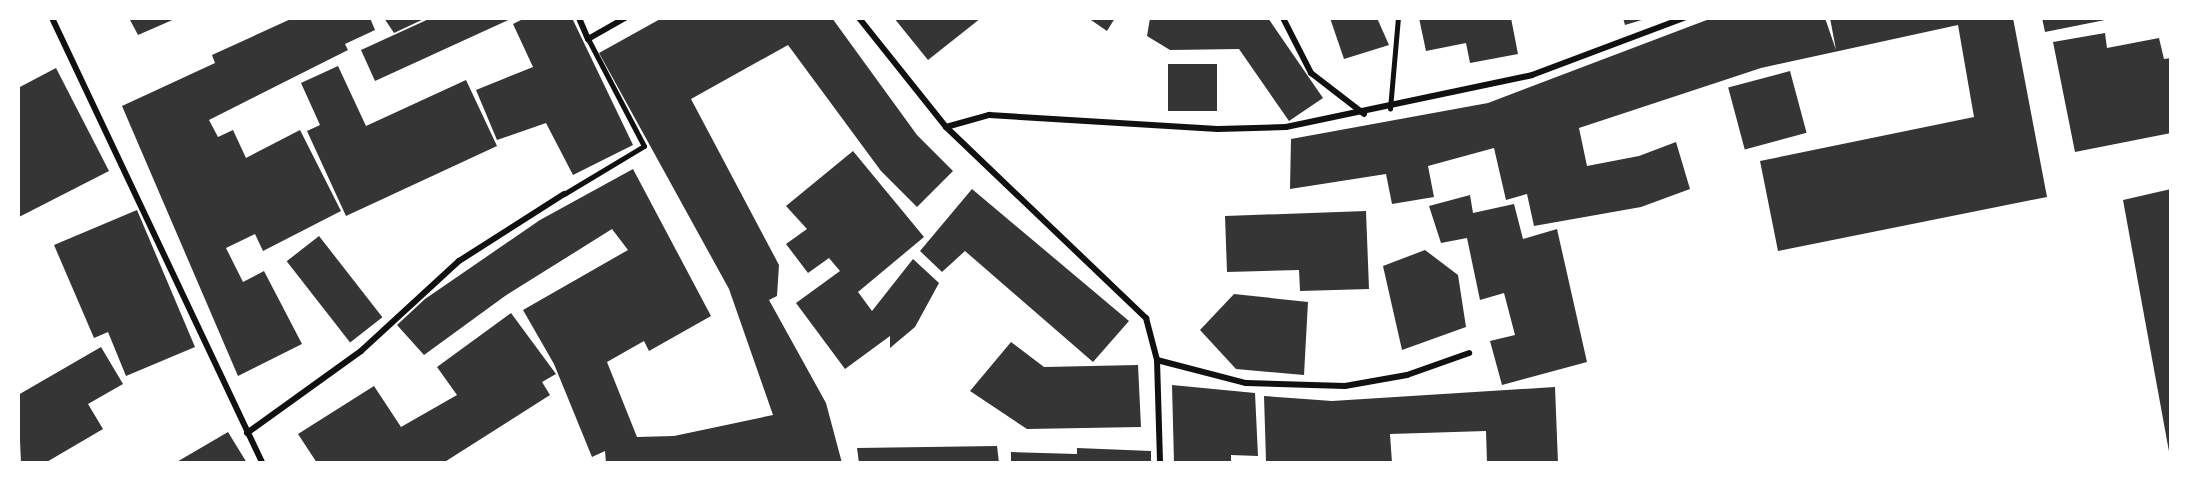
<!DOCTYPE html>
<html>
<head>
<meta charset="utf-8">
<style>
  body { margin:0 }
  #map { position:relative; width:2189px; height:481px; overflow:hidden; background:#fff; font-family:"Exo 2",sans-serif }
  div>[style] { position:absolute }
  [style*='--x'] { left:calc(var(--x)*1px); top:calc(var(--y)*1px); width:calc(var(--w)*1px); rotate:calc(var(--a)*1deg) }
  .building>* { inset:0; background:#353535; transform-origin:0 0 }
  .service>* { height:4.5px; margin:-2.25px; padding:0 2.25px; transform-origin:2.25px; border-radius:2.25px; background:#111 }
  .pedestrian>* { height:5px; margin:-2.5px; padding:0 2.5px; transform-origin:2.5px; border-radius:2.5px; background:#111 }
  .minor>* { height:6px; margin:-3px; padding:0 3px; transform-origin:3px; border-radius:3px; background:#111 }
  span { translate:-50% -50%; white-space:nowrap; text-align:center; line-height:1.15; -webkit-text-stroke:4.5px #fff; paint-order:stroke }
  .frame { position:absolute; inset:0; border:20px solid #fff; pointer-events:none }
</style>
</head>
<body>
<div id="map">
  <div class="building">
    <div style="clip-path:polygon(129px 18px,177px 18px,138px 35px)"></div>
    <div style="clip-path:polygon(293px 18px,370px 18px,375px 30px,345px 44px,348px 50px,209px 120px,218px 137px,233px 130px,246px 158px,300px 130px,341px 211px,263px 251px,255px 234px,226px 248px,243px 282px,264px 271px,302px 344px,238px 376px,122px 106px,215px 63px,212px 55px)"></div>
    <div style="clip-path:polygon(384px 18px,426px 18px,394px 33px)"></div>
    <div style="clip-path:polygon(431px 18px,513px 18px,375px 81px,361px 50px)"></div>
    <div style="clip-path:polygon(525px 18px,572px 18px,633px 145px,573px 175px,546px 123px,497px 140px,476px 90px,533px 67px,513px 24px)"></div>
    <div style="clip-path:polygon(662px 18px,832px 18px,917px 135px,953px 171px,917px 207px,881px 171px,788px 45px,691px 99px,779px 265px,777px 296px,769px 300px,826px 403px,842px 463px,606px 463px,605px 451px,592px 457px,554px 364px,523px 310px,628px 250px,612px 229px,505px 296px,424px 355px,397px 325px,425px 299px,540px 220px,633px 169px,711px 316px,649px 351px,644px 341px,607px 362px,637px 437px,674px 436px,773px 415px,729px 289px,599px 53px)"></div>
    <div style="clip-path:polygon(894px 18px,981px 18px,928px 60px)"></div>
    <div style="clip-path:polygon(1088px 18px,1115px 18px,1107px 31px)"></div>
    <div style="clip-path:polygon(1150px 18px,1268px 18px,1323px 98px,1289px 121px,1239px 49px,1170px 50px,1147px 36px)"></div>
    <div style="clip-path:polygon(1330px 18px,1377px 18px,1389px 45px,1344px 59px)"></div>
    <div style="clip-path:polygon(1419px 18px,1511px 18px,1518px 54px,1470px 63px,1466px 43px,1426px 51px)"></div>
    <div style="clip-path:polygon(1623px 18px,1645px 18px,1645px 19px,1625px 25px)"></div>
    <div style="clip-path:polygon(1712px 18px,1825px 18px,1836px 50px,1830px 18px,2013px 18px,2047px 197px,1778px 251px,1760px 161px,1974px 117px,1958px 25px,1761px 68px,1579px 128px,1587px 166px,1639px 156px,1676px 142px,1690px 189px,1641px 207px,1534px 226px,1527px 194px,1506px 200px,1494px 148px,1428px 166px,1434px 197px,1392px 204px,1386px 174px,1290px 189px,1291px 139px,1488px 103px)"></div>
    <div style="clip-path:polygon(2042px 18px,2110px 18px,2110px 19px,2045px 32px)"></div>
    <div style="clip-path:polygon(2105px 33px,2107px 48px,2159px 38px,2164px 59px,2171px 58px,2171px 133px,2075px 152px,2053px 42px)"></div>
    <div style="left:1168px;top:64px;width:49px;height:47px"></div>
    <div style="clip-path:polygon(338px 66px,366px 126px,466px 80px,497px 146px,346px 216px,307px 131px,320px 125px,301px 83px)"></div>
    <div style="clip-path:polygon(56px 68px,109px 171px,19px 217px,18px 88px)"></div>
    <div style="left:1790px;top:71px;width:64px;height:64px;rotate:75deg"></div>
    <div style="clip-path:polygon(853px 151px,924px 237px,858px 292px,872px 311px,913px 259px,939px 283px,915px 327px,890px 348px,890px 336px,845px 369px,796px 303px,840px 271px,829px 258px,808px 273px,786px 244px,807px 229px,786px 206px)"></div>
    <div style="clip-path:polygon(972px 189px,1129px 321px,1093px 362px,965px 251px,942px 272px,920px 251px)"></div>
    <div style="clip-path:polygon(2171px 189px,2171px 457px,2170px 457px,2123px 200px)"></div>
    <div style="clip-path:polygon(1470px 195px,1473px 213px,1514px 204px,1523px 239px,1557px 229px,1587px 362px,1502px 385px,1490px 341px,1515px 335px,1504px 293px,1480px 300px,1467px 238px,1441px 243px,1429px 206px)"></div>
    <div style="clip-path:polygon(137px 210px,195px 347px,126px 376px,108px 332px,94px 338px,54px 245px)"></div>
    <div style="clip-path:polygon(1366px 211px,1369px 289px,1300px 291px,1299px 270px,1227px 272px,1225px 216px)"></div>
    <div style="left:319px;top:236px;width:103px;height:41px;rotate:52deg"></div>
    <div style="clip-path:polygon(1425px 250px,1458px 275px,1466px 327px,1402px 350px,1383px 266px)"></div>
    <div style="clip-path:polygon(1234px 294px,1308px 302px,1304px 375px,1236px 369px,1200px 330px)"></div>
    <div style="clip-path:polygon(511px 313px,556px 374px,542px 382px,550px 395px,443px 463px,317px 463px,298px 434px,374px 386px,401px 427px,457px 395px,437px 367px)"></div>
    <div style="clip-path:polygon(1011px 342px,1044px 367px,1138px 365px,1141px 427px,1027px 429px,970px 391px)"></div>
    <div style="clip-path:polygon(101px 347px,123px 384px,88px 404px,103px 429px,45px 463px,21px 463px,18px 395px)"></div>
    <div style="clip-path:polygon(1172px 385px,1255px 393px,1258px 456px,1231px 455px,1231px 463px,1174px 463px)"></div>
    <div style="clip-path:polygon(1555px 387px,1558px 463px,1487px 463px,1486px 431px,1390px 434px,1392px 463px,1266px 461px,1264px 396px,1332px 401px)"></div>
    <div style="clip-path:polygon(228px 432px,247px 463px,175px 463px)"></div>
    <div style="clip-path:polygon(997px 446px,999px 463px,859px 463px,857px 448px)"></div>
    <div style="clip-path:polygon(1077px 448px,1151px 451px,1151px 463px,1011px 463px,1011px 452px,1077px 454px)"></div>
  </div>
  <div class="service">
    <div style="--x:1390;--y:109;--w:91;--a:-85"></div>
  </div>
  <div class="pedestrian">
    <div style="--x:564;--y:194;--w:93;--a:-31"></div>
    <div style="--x:644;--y:146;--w:121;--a:-117.6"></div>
  </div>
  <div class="minor">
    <div style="--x:52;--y:18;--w:492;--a:64.7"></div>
    <div style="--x:579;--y:18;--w:23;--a:67"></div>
    <div style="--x:588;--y:39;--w:43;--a:-29.6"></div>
    <div style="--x:859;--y:18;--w:139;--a:51.4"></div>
    <div style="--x:946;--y:127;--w:277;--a:43.7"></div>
    <div style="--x:1146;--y:318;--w:43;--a:75.3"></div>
    <div style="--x:1157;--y:360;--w:103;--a:88.3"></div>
    <div style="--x:1283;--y:18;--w:62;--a:63"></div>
    <div style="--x:1311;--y:73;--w:67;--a:37.7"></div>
    <div style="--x:946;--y:127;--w:45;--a:-15.6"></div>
    <div style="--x:989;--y:115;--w:229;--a:3.5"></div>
    <div style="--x:1218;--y:129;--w:68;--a:-1.7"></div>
    <div style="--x:1286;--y:127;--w:251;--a:-11.9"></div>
    <div style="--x:1532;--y:75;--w:162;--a:-20.6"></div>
    <div style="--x:1157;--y:360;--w:92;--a:14.5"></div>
    <div style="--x:1246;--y:383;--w:99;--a:1.7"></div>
    <div style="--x:1345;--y:386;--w:63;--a:-10.1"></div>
    <div style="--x:1407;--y:375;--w:66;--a:-19.5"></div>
    <div style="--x:247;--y:433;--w:140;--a:-35.7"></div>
    <div style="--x:361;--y:351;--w:133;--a:-42.6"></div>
    <div style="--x:459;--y:261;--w:125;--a:-32.5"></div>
  </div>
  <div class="frame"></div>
</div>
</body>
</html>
